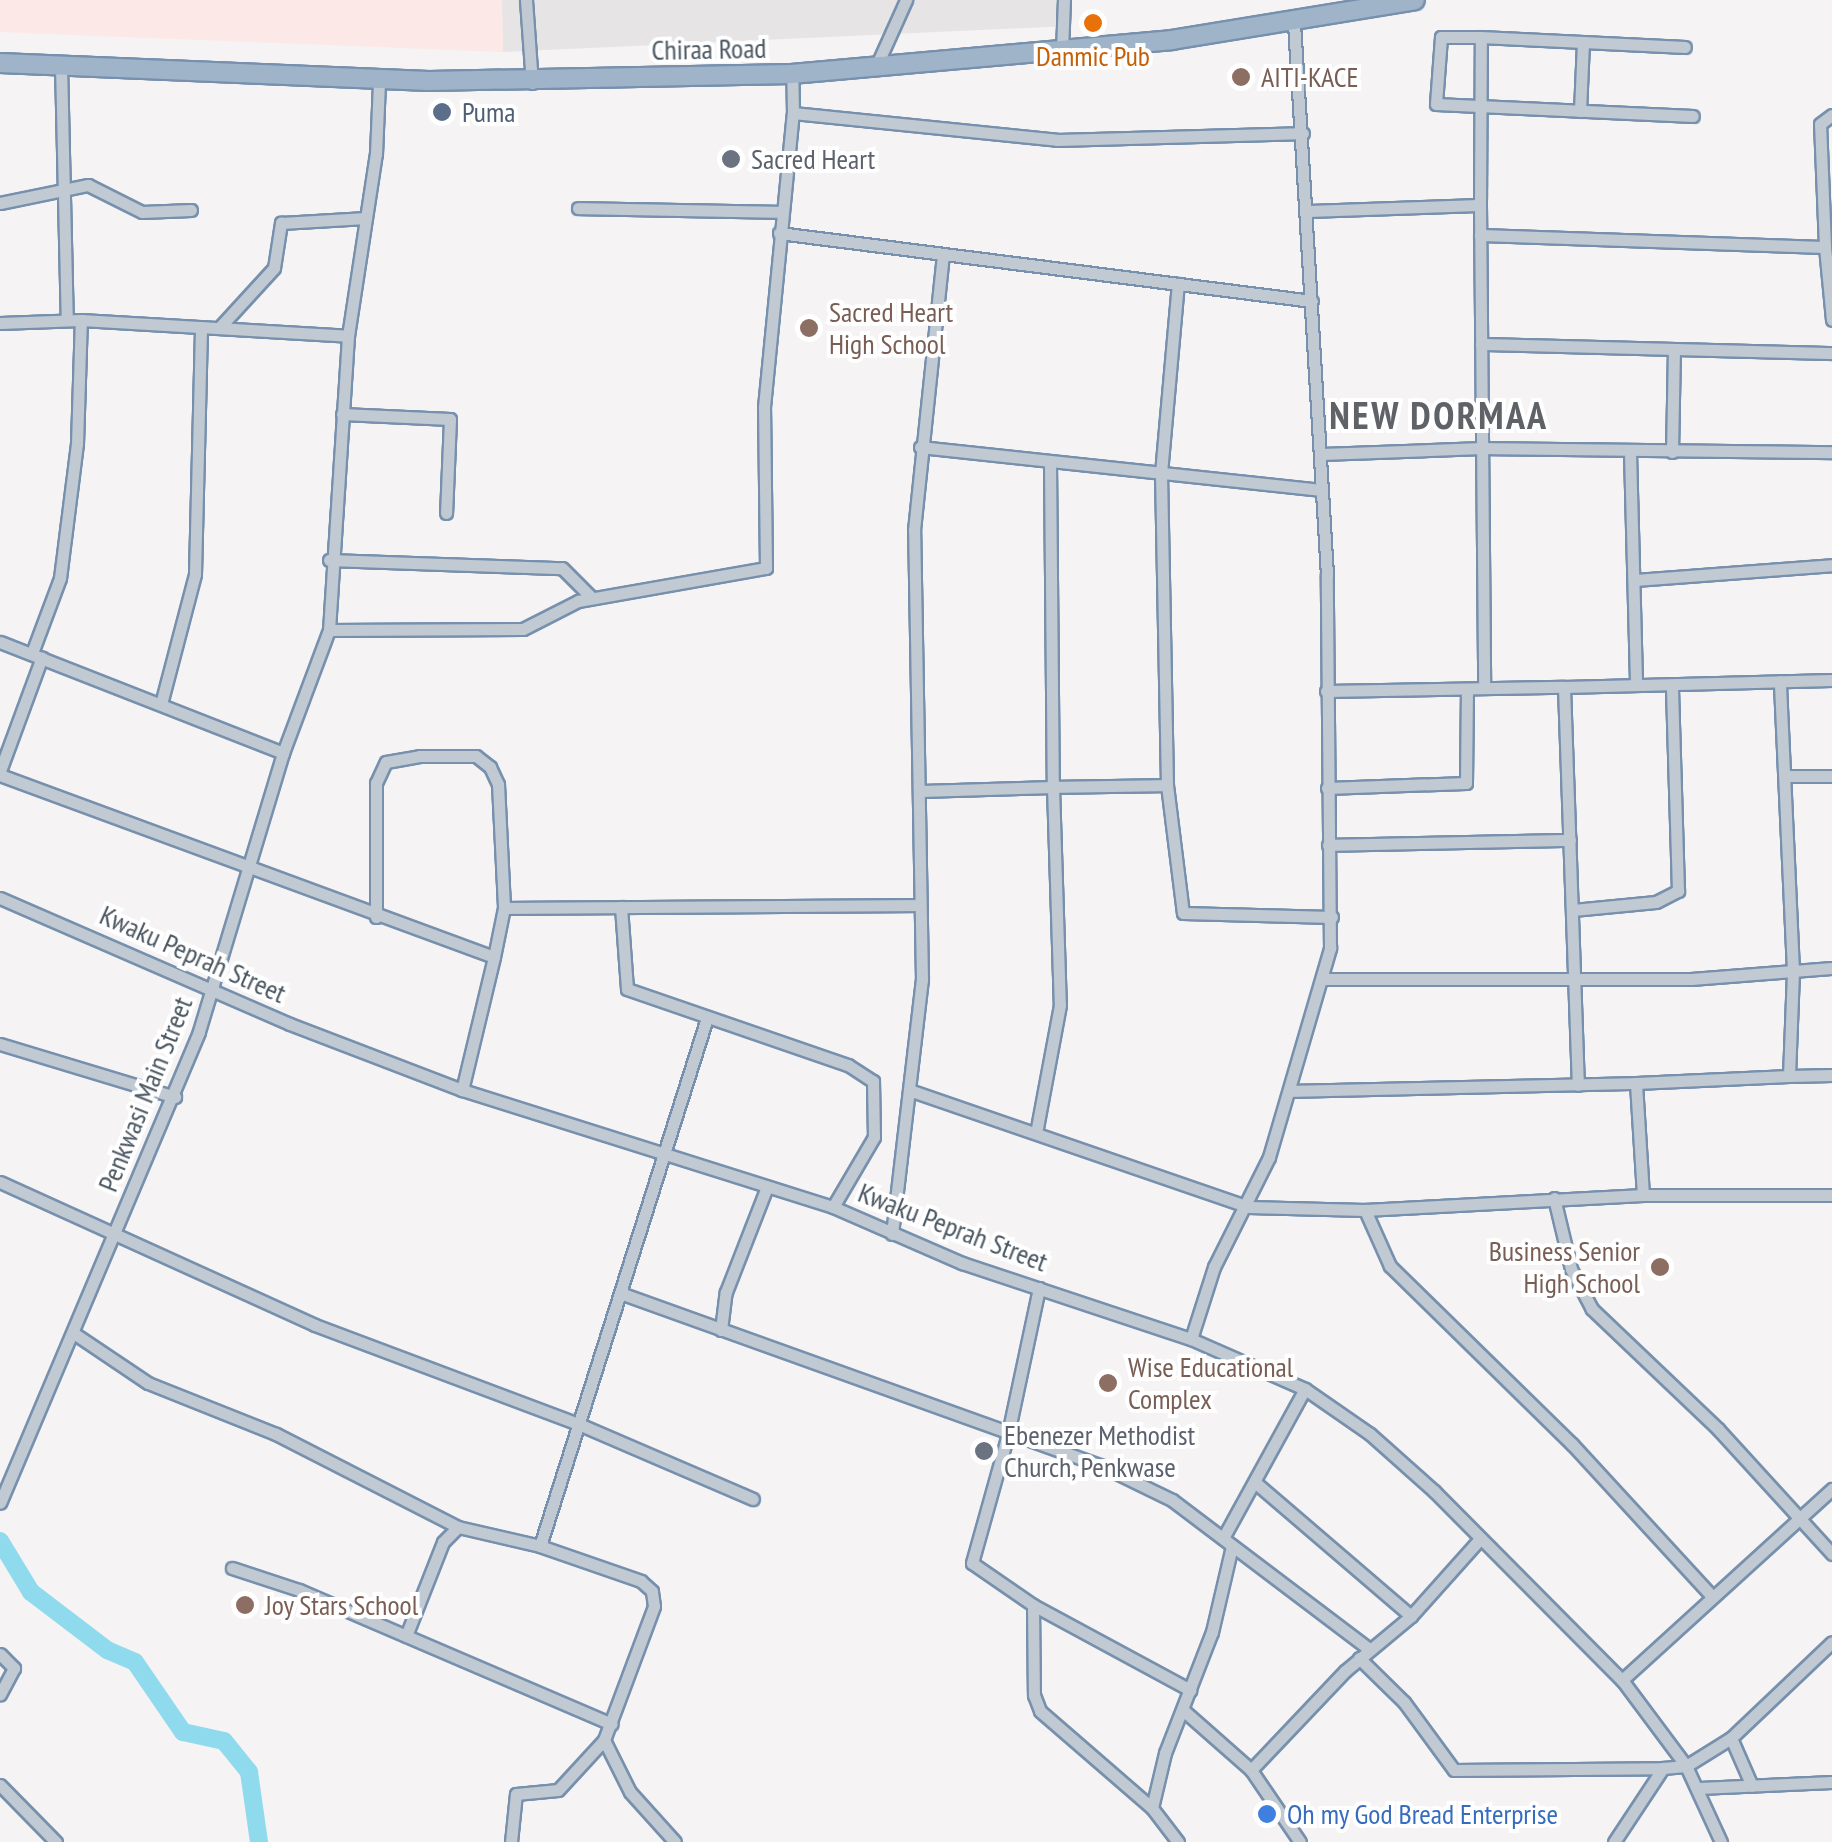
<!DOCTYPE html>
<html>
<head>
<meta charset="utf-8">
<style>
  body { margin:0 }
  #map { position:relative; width:1832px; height:1842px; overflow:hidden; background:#f5f3f3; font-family:"PT Sans Narrow",sans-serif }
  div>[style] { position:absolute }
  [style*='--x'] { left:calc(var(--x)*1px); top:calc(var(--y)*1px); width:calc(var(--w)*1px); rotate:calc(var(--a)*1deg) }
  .education>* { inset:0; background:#e6e4e5 }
  .medical>* { inset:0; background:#fce8e6 }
  .river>* { height:18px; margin:-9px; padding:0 9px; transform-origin:9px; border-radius:9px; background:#90daee }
  .roads { filter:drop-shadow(2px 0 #7690ad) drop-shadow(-2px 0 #7690ad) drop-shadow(0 2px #7690ad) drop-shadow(0 -2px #7690ad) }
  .minor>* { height:11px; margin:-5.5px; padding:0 5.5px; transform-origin:5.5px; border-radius:5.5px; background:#c1cad2 }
  .trunk>* { height:18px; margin:-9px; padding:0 9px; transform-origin:9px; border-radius:9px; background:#9fb4c9 }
  .dots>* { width:28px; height:28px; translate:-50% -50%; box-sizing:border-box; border:5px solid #fff; border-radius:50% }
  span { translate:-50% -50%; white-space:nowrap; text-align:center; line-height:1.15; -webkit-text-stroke:8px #fff; paint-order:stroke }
  .street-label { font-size:28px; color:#4a5661 }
  .food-label { font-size:28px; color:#c56008 }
  .education-label { font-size:28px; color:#785e54 }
  .left { translate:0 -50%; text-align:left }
  .right { translate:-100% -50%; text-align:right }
  .service-label { font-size:28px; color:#4e5e75 }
  .worship-label { font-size:28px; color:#5b616d }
  .shop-label { font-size:28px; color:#366cbe }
  .district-label { font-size:38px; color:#5f6368; font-weight:700; letter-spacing:2.5px }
</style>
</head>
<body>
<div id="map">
  <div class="education">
    <div style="clip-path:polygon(502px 0,1068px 0,1068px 26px,503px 52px)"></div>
  </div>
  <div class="medical">
    <div style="clip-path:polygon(0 0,502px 0,503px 52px,0 32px)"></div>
  </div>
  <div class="river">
    <div style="--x:0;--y:1541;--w:60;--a:58.7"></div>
    <div style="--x:31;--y:1592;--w:96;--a:37.3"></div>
    <div style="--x:107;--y:1650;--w:30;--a:23"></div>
    <div style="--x:135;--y:1662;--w:85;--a:55.6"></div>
    <div style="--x:183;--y:1732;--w:42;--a:12.4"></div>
    <div style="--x:224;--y:1741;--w:40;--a:51"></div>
    <div style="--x:249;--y:1772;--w:71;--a:81.9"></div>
  </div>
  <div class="roads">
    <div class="minor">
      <div style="--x:526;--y:0;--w:83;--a:85.9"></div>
      <div style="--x:1481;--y:37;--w:40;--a:180"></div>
      <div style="--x:1441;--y:37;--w:67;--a:94.3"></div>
      <div style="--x:1436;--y:104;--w:257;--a:2.7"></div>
      <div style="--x:1062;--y:51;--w:51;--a:-87.8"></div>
      <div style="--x:61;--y:64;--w:256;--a:88.7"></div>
      <div style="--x:875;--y:69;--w:76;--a:-65.8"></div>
      <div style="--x:1580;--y:111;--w:69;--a:-87.5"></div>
      <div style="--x:793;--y:113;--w:265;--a:5.8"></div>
      <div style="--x:1057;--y:140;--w:246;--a:-1.6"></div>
      <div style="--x:0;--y:203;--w:90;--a:-11.6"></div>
      <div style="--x:88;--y:185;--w:60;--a:26.6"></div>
      <div style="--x:142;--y:212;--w:49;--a:-2.3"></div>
      <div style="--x:1480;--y:205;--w:168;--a:-89.7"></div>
      <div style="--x:1481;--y:37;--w:204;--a:2.8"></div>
      <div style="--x:578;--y:208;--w:203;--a:1.1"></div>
      <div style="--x:1307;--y:211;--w:173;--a:-2"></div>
      <div style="--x:1480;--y:205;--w:483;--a:89.5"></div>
      <div style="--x:779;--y:233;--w:537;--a:7.27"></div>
      <div style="--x:1480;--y:235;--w:345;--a:2"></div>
      <div style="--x:1825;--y:247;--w:73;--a:84.5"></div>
      <div style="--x:1825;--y:247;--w:123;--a:-92.3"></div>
      <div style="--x:1820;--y:124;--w:15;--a:-37"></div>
      <div style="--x:0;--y:323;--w:81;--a:-2.1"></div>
      <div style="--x:81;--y:320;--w:267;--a:3.4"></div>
      <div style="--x:219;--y:328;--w:81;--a:-47.5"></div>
      <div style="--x:274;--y:268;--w:46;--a:-81.2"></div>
      <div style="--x:281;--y:223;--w:85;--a:-3.4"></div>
      <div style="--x:1481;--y:344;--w:351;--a:1.5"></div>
      <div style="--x:342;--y:414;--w:108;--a:2.7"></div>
      <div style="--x:450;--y:419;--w:94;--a:92.4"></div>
      <div style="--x:920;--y:447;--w:404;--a:6.1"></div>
      <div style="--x:1630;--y:452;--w:233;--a:88.5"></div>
      <div style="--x:1672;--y:452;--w:103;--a:-88.9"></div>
      <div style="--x:1321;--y:454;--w:161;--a:-2.1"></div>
      <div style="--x:1482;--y:448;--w:350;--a:0.7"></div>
      <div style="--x:1050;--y:462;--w:325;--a:89.5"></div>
      <div style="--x:1053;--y:787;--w:114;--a:-1"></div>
      <div style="--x:1167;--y:785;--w:312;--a:-91.1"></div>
      <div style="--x:1161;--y:473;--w:190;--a:-84.9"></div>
      <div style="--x:329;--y:560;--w:233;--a:2"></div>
      <div style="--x:562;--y:568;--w:42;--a:45"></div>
      <div style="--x:1634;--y:580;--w:199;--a:-4.3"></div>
      <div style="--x:329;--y:630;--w:194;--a:-0.3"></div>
      <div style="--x:523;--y:629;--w:62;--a:-27"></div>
      <div style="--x:578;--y:601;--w:191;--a:-10"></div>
      <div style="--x:766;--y:568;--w:161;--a:-90.7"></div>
      <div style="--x:764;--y:407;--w:295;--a:-84.4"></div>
      <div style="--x:793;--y:113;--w:39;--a:-91"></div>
      <div style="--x:0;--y:642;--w:304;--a:21.4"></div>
      <div style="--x:283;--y:753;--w:291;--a:106.8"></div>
      <div style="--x:199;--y:1032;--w:511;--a:112.9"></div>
      <div style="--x:32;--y:653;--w:80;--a:-69.5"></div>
      <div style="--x:60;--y:578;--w:135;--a:-82.8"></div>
      <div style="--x:77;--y:444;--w:124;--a:-88.2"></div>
      <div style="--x:1564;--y:687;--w:268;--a:-1.5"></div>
      <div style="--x:1326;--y:691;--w:238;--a:-1"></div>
      <div style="--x:1564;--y:687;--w:398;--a:88"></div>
      <div style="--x:161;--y:704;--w:134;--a:-75.3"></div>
      <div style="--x:195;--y:574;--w:247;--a:-88.6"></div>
      <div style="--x:283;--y:753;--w:131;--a:-69.5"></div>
      <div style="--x:329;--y:630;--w:295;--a:-86.3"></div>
      <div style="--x:348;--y:336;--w:184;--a:-81.3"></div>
      <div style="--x:376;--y:154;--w:73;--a:-87.6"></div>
      <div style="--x:0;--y:771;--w:121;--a:-69.8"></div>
      <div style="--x:0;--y:775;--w:526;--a:20.22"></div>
      <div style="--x:494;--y:957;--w:137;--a:103.5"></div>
      <div style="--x:1788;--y:776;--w:44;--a:0"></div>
      <div style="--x:1167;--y:785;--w:129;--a:82.9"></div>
      <div style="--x:1183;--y:913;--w:149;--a:1.5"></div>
      <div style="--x:1327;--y:788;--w:139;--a:-2.1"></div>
      <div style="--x:1466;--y:783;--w:94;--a:-89.4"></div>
      <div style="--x:921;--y:791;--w:132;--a:-1.7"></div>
      <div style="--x:1053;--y:787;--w:218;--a:88.2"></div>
      <div style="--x:1060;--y:1005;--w:130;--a:100.6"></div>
      <div style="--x:1328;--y:845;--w:242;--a:-1.2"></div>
      <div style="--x:0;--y:898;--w:316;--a:23.5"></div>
      <div style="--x:290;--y:1024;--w:184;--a:21"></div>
      <div style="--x:462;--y:1090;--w:389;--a:17.5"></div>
      <div style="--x:833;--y:1207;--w:141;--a:23.5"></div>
      <div style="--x:962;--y:1263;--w:241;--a:18.4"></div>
      <div style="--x:1191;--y:1339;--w:124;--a:23.7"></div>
      <div style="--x:1305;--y:1389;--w:79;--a:34.7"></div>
      <div style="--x:1370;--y:1434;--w:86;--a:41.7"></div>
      <div style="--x:1434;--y:1491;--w:267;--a:45.2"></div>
      <div style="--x:1622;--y:1680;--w:107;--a:53.3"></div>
      <div style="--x:1686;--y:1766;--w:84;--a:65.3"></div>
      <div style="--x:621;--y:907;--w:82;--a:85.8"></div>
      <div style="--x:627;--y:989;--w:234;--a:19"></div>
      <div style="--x:848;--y:1065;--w:30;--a:33"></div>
      <div style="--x:873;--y:1081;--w:56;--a:89"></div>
      <div style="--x:874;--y:1137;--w:81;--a:120.4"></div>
      <div style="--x:1573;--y:910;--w:83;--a:-5.5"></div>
      <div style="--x:1656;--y:902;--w:25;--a:-27"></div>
      <div style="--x:1678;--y:891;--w:205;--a:-91.7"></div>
      <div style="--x:376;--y:917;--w:134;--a:-90"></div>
      <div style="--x:376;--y:783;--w:23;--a:-65"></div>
      <div style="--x:386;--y:762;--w:34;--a:-10"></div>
      <div style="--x:419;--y:756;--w:57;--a:0"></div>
      <div style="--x:476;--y:756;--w:18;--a:38"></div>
      <div style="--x:490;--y:767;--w:19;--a:65"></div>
      <div style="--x:498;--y:784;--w:124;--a:87.2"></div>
      <div style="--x:494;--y:957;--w:50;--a:-78.5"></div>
      <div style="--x:504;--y:908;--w:416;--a:-0.4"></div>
      <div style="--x:1325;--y:979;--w:366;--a:0"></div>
      <div style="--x:1691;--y:979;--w:141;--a:-4.5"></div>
      <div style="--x:0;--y:1044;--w:183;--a:16.8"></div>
      <div style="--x:1789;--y:1076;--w:43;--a:-1.3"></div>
      <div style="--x:1636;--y:1083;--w:153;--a:-2.6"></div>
      <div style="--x:1789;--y:1076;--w:105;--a:-87.8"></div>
      <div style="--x:1793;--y:971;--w:290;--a:-92.6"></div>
      <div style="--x:909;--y:1090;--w:359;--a:19"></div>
      <div style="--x:1248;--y:1207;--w:117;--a:1.5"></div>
      <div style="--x:1365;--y:1210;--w:278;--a:-3.1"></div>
      <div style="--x:1643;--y:1195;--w:112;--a:-93.6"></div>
      <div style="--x:1636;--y:1083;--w:344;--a:178.7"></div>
      <div style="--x:0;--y:1182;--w:346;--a:24.4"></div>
      <div style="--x:315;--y:1325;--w:284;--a:20.6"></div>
      <div style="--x:581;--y:1425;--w:187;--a:23.3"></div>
      <div style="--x:1643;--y:1195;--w:189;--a:0"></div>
      <div style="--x:1554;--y:1198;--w:73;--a:76.5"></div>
      <div style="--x:1571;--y:1269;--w:45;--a:62.3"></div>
      <div style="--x:1592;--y:1309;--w:174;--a:43.6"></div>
      <div style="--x:1718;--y:1429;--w:169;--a:47.6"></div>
      <div style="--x:1365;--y:1210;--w:61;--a:65.9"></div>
      <div style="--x:1390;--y:1266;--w:255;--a:44.4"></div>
      <div style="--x:1572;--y:1444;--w:207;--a:47.4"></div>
      <div style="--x:892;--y:1234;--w:256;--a:-83.3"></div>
      <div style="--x:922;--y:980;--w:450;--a:-91"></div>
      <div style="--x:914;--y:530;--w:277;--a:-84"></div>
      <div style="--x:1039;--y:1288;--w:149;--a:102"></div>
      <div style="--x:1008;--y:1434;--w:134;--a:105.6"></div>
      <div style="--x:972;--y:1563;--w:74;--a:34.5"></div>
      <div style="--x:1033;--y:1605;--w:179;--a:28.4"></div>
      <div style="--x:623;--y:1294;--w:509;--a:19.75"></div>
      <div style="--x:1102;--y:1466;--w:78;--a:25.9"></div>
      <div style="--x:1172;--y:1500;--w:247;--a:37.1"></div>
      <div style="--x:721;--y:1330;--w:38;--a:-83"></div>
      <div style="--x:726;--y:1292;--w:113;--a:-68.7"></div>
      <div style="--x:75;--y:1334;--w:88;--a:33.9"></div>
      <div style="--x:148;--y:1383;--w:138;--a:21.7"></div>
      <div style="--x:276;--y:1434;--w:204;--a:27.1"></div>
      <div style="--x:458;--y:1527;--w:84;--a:13"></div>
      <div style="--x:540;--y:1546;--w:554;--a:-72.45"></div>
      <div style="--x:1191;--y:1339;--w:76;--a:-72.3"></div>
      <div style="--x:1214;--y:1267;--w:123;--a:-63.4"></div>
      <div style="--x:1269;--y:1157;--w:218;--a:-73.7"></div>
      <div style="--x:1330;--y:948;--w:373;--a:-90.5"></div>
      <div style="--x:1327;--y:575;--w:554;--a:-93.42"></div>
      <div style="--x:1257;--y:1484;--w:203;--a:40.6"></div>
      <div style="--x:1411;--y:1616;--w:102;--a:-48.2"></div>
      <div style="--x:1223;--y:1538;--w:170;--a:-61.2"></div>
      <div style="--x:232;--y:1568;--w:71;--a:18.2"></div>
      <div style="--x:299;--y:1590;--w:340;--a:23.2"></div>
      <div style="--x:1033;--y:1605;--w:90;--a:89.4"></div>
      <div style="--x:1034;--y:1695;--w:17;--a:69"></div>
      <div style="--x:1040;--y:1711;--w:148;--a:40.9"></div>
      <div style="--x:1152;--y:1808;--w:43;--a:52.6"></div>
      <div style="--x:406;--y:1636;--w:101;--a:-68.5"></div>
      <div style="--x:443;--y:1542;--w:21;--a:-45"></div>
      <div style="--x:0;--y:1654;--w:20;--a:45"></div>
      <div style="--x:14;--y:1668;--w:30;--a:118"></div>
      <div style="--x:1359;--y:1658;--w:63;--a:44.4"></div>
      <div style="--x:1404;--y:1702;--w:84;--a:53.7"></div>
      <div style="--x:1454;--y:1770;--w:209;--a:-0.5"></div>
      <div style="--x:1663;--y:1768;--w:23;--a:-5"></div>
      <div style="--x:1686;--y:1766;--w:53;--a:-31.9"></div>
      <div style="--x:1731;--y:1738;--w:139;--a:-43.5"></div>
      <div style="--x:1622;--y:1680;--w:284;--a:-42.3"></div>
      <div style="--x:1183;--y:1710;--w:91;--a:41.4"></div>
      <div style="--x:1251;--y:1770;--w:87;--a:55.8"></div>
      <div style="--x:1731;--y:1738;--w:52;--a:66.4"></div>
      <div style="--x:604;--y:1740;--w:58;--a:63.4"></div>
      <div style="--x:630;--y:1792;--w:67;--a:48"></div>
      <div style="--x:1251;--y:1770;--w:137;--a:-46.5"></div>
      <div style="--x:1345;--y:1671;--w:86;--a:-39.8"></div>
      <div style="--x:0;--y:1785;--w:80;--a:45.5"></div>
      <div style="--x:1699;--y:1788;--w:133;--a:-2.6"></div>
      <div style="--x:1152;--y:1808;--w:57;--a:-76.7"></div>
      <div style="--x:1165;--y:1753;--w:130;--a:-68.8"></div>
      <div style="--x:1212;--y:1632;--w:88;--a:-76.9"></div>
      <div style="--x:511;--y:1842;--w:48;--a:-84.1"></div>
      <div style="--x:516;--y:1794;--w:42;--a:-5.4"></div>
      <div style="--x:558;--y:1790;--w:68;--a:-47.4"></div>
      <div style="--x:604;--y:1740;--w:143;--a:-69.5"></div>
      <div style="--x:654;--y:1606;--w:15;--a:-98"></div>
      <div style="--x:652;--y:1591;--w:15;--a:-138"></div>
      <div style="--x:641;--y:1581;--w:107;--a:-160.9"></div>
      <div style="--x:1614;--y:1842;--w:89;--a:-56.5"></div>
    </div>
    <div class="trunk">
      <div style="--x:0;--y:63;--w:429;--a:2.4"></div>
      <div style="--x:429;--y:81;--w:363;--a:-1.1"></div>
      <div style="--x:792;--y:74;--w:382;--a:-5.1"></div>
      <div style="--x:1172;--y:40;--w:246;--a:-9.3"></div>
    </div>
  </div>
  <div class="dots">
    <div style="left:1093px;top:23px;background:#e8710a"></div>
    <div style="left:1241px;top:77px;background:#8d6e63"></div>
    <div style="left:442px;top:112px;background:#5c6f8a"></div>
    <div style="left:731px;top:159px;background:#6b7280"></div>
    <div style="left:809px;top:328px;background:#8d6e63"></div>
    <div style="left:1660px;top:1267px;background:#8d6e63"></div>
    <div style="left:1108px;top:1383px;background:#8d6e63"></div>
    <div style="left:984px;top:1451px;background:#6b7280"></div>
    <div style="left:245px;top:1605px;background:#8d6e63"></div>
    <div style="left:1267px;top:1814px;background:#3f7fe0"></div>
  </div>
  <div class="street-label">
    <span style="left:709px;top:49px;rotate:-1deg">Chiraa Road</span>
    <span style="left:193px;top:954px;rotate:24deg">Kwaku Peprah Street</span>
    <span style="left:145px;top:1094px;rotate:-68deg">Penkwasi Main Street</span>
    <span style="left:953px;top:1227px;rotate:21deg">Kwaku Peprah Street</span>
  </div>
  <div class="food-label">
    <span style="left:1093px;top:56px">Danmic Pub</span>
  </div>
  <div class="education-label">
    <span class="left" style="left:1261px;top:77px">AITI-KACE</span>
    <span class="left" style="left:829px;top:328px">Sacred Heart<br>High School</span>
    <span class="right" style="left:1640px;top:1267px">Business Senior<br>High School</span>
    <span class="left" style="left:1128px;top:1383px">Wise Educational<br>Complex</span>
    <span class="left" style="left:265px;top:1605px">Joy Stars School</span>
  </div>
  <div class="service-label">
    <span class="left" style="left:462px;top:112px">Puma</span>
  </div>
  <div class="worship-label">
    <span class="left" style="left:751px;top:159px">Sacred Heart</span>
    <span class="left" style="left:1004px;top:1451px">Ebenezer Methodist<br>Church, Penkwase</span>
  </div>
  <div class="shop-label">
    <span class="left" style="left:1287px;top:1814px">Oh my God Bread Enterprise</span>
  </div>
  <div class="district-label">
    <span style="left:1439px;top:415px">NEW DORMAA</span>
  </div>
</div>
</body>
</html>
